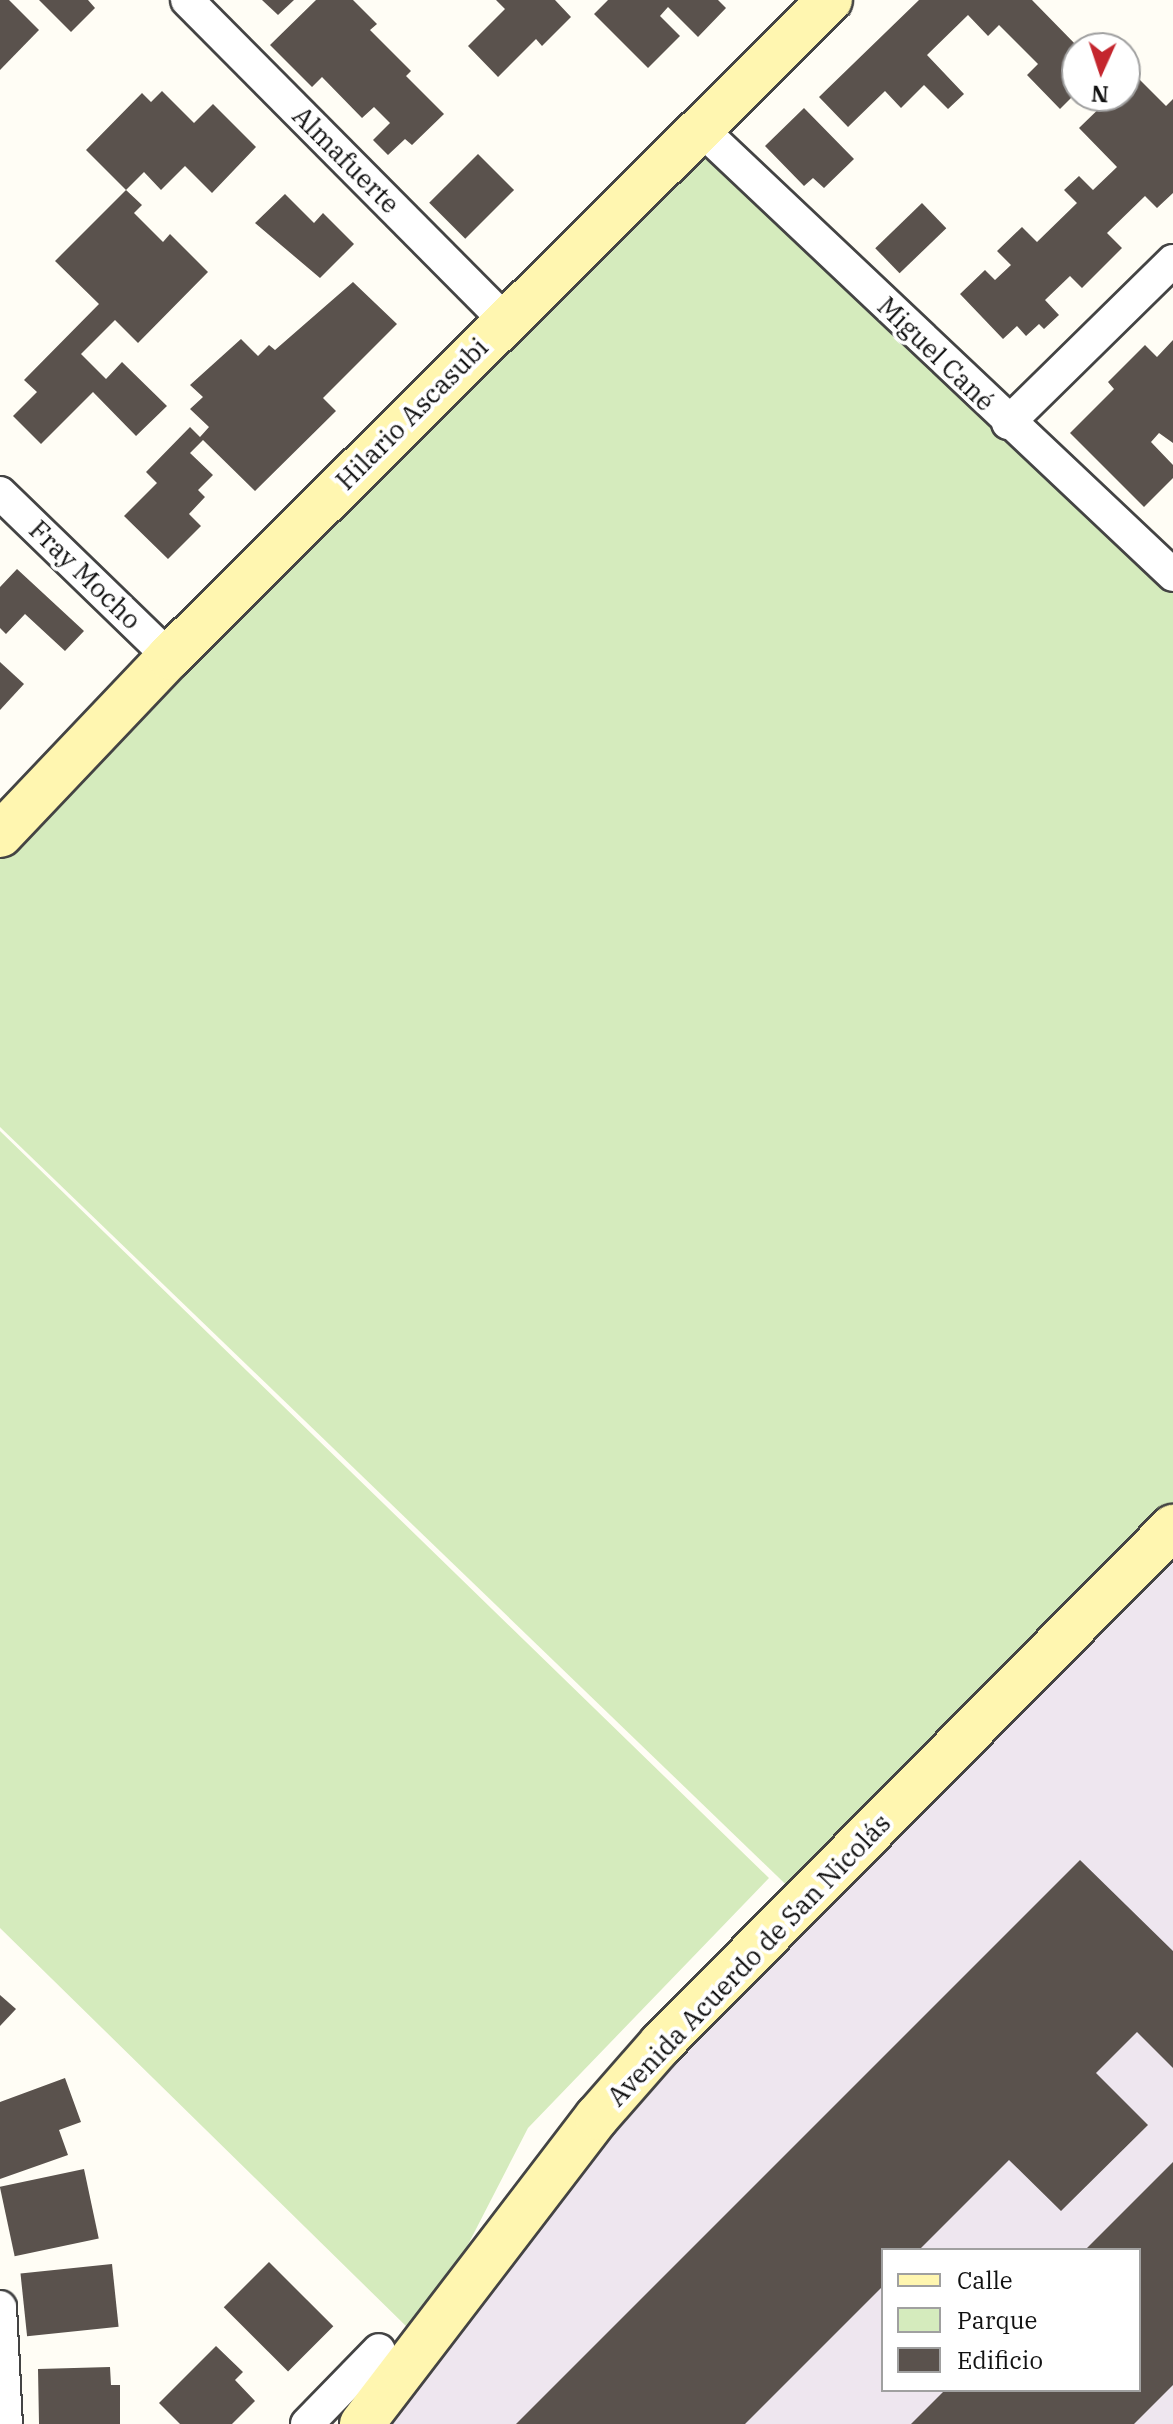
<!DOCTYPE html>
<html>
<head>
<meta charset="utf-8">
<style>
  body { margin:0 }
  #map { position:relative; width:1173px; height:2424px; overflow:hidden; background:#fffdf5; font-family:"IBM Plex Serif",serif }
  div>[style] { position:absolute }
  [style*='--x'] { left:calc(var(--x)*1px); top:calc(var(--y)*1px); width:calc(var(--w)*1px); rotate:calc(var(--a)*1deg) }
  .industrial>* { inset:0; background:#eee6ef }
  .green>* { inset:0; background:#d5ebbd }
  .building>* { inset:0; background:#5a524d; transform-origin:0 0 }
  .roads { filter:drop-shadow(2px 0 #444) drop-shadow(-2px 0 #444) drop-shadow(0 2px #444) drop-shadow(0 -2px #444) }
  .street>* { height:32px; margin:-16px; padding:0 16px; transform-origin:16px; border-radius:16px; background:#fff }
  .secondary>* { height:44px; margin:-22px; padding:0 22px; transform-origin:22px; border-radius:22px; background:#fff6b0 }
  span { translate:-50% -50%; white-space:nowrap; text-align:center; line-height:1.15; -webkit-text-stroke:8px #fff; paint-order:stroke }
  .street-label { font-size:26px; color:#111 }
  .legend { position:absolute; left:881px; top:2248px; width:260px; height:144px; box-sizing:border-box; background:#fff; border:2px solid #a0a0a0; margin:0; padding:10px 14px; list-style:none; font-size:24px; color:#111 }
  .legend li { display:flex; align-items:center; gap:16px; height:40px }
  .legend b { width:40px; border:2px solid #a0a0a0 }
  .north { position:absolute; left:1061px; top:32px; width:80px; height:80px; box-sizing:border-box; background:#fff; border:2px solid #a0a0a0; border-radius:50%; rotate:183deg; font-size:22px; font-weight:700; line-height:32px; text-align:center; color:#111 }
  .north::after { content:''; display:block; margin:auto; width:28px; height:36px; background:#c4262e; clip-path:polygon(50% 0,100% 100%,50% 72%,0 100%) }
</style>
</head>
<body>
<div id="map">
  <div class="industrial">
    <div style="clip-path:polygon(evenodd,1173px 1527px,1173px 2424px,362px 2424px,597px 2117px,1173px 1527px,883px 2250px,1139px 2250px,1139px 2390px,883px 2390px,883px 2250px)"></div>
  </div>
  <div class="green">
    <div style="clip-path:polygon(702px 130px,1173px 575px,1173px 1527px,804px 1902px,0 1127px,0 835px)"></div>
    <div style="clip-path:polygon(0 1131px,769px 1878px,528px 2128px,457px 2266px,408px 2328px,0 1928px)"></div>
  </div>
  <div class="building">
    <div style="clip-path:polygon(0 0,9px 0,39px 30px,0 70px)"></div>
    <div style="clip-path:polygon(39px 0,88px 0,95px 8px,71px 32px)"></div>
    <div style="clip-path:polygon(262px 0,294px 0,278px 15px)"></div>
    <div style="clip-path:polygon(316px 0,353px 0,377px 24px,370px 30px,411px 71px,406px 76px,444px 114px,412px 145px,405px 139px,388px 155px,373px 140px,390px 123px,374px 107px,362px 118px,322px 77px,312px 87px,270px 45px)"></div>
    <div style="clip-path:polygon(496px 0,555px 0,571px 17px,542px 46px,536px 39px,498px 77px,468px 46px,505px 9px)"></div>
    <div style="clip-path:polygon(608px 0,718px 0,726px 8px,698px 37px,668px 7px,660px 16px,680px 36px,648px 68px,594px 14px)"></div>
    <div style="clip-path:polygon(919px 0,1032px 0,1079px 48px,1077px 69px,1066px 80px,1077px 92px,1060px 109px,1027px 75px,1038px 64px,999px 25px,988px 36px,968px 15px,927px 55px,964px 94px,948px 109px,924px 85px,901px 108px,885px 91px,848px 127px,819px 97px)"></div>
    <div style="clip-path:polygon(1137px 77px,1166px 106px,1173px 99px,1173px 193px,1157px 208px,1145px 196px,1107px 233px,1122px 248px,1082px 288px,1070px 276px,1045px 300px,1059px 315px,1044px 329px,1039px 324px,1026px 336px,1017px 326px,1003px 339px,960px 294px,985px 270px,995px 280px,1011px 265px,997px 251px,1022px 227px,1037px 242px,1077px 203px,1064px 190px,1079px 176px,1093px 190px,1117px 167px,1079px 128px,1112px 96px,1125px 96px)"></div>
    <div style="clip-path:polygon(162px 91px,194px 123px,213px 104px,256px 147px,212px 193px,185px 166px,161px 190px,144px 172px,126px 190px,86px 150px,142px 93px,151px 102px)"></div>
    <div style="clip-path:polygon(804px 108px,854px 159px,824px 188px,813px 178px,804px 186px,765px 146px)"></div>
    <div style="left:478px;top:154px;width:51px;height:69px;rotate:45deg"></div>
    <div style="clip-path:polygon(126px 190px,142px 205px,134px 213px,163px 242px,170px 234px,208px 272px,138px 343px,115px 320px,81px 354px,106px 379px,122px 362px,167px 406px,136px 436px,93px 392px,41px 444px,13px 416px,37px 392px,24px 380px,99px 304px,55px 261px)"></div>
    <div style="clip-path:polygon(285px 194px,314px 223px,323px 213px,354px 244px,320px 278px,255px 223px)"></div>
    <div style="left:922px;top:203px;width:35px;height:65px;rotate:46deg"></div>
    <div style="clip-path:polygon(353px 282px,397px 324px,323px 398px,336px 411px,255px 491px,203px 440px,190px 453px,213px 475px,198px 490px,205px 497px,189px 514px,201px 526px,168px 559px,124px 516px,157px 483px,146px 472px,190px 427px,200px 437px,209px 427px,190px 409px,203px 397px,190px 385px,241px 339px,258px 356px,269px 345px,275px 350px)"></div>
    <div style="clip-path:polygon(1173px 340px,1173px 443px,1159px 433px,1151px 442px,1173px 465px,1173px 478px,1144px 507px,1070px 433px,1114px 389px,1108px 382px,1145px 345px,1157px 357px)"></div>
    <div style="clip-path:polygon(17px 569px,84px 631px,65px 651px,25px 614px,6px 634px,0 628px,0 587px)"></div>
    <div style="clip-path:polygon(0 662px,24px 684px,0 710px)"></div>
    <div style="clip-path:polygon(1080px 1860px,1173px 1951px,1173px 2068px,1137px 2032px,1096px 2073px,1148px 2125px,1061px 2211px,1009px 2160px,919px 2250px,883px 2250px,883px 2286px,745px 2424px,516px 2424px)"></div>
    <div style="clip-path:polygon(0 1995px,16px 2009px,0 2026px)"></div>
    <div style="clip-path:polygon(65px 2078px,81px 2122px,59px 2130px,68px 2155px,0 2179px,0 2102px)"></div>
    <div style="clip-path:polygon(1173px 2162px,1173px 2385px,1134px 2424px,911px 2424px,945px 2390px,1139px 2390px,1139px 2250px,1085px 2250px)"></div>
    <div style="left:84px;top:2169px;width:71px;height:86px;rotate:78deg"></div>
    <div style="left:269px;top:2262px;width:91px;height:64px;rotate:45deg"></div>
    <div style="left:112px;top:2264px;width:63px;height:92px;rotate:84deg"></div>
    <div style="clip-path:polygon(216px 2346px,243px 2372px,235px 2380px,255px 2401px,232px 2424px,180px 2424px,159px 2403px)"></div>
    <div style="clip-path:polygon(110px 2367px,111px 2385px,120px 2385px,120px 2424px,39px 2424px,38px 2369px)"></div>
  </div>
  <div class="roads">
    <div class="street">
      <div style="--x:187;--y:0;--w:451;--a:45.2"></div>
      <div style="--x:702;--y:130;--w:648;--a:43.37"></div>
      <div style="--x:1008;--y:423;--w:231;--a:-44.5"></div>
      <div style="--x:0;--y:493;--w:235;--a:44.1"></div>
      <div style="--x:0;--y:2307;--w:117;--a:87.1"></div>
      <div style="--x:307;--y:2424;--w:103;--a:-45.8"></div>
    </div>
    <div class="secondary">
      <div style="--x:0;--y:835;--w:245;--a:-46.5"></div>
      <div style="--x:169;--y:657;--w:932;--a:-44.83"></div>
      <div style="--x:362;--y:2424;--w:387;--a:-52.6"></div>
      <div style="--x:597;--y:2117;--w:97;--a:-48.8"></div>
      <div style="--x:661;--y:2044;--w:728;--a:-45.28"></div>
    </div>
  </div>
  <div class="street-label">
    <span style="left:346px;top:160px;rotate:45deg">Almafuerte</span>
    <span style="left:936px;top:354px;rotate:44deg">Miguel Cané</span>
    <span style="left:412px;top:414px;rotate:-45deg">Hilario Ascasubi</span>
    <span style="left:85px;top:575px;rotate:44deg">Fray Mocho</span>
    <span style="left:749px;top:1960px;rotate:-46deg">Avenida Acuerdo de San Nicolás</span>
  </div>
  <ul class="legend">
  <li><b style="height:10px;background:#fff6b0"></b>Calle</li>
  <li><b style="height:22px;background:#d5ebbd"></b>Parque</li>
  <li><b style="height:22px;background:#5a524d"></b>Edificio</li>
  </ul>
  <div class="north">N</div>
</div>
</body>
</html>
